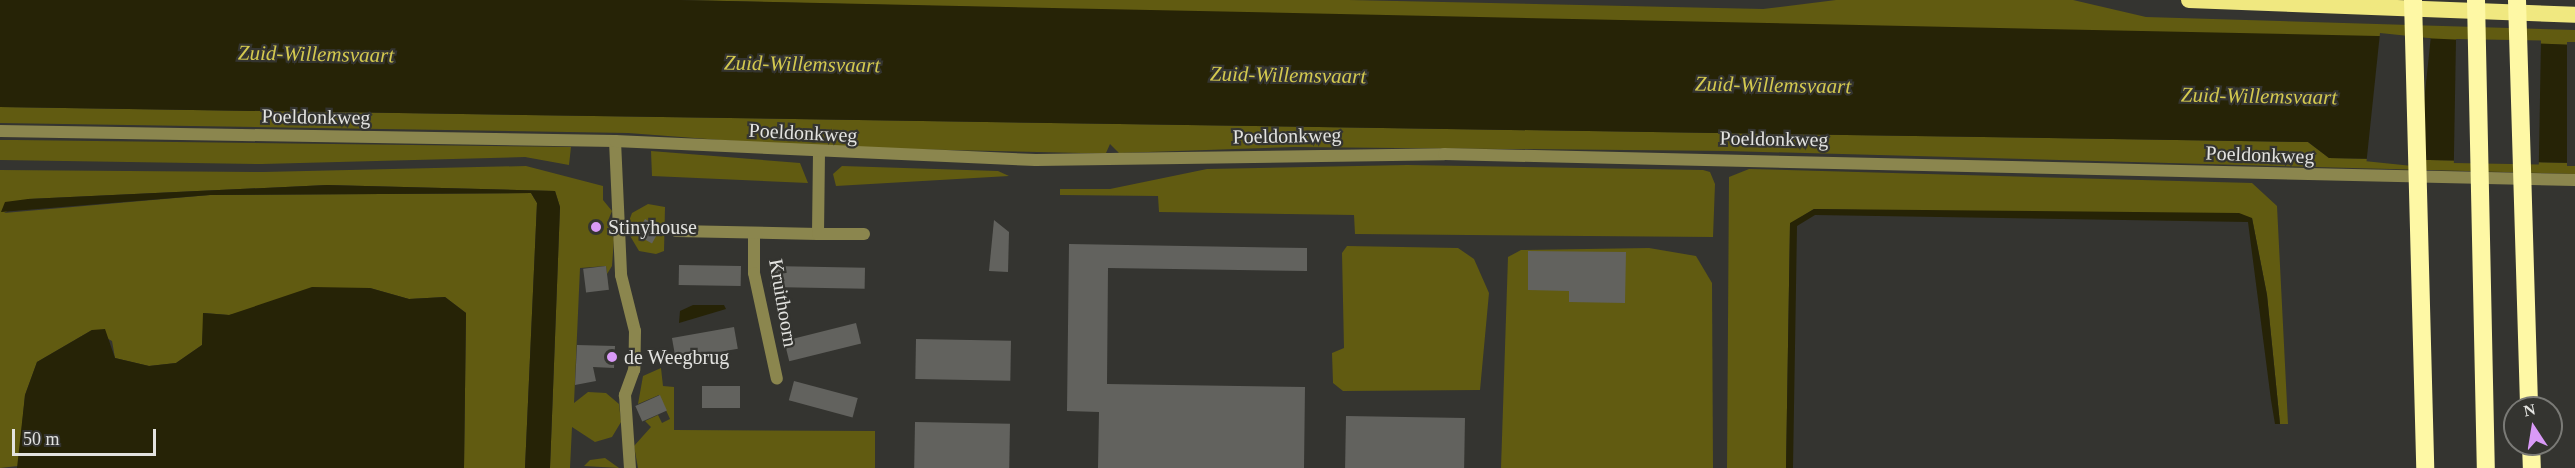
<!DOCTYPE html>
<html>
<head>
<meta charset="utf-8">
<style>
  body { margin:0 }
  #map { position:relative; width:2575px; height:468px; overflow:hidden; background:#343430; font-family:Georgia,serif }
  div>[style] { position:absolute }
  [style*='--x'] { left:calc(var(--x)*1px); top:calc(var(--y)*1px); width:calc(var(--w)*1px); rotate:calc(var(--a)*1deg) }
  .green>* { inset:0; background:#615b11 }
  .water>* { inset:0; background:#262306 }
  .pier>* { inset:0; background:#343430; transform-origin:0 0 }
  .building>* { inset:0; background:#62625e; transform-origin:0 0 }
  .pedestrian>* { height:12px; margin:-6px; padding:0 6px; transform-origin:6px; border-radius:6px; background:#8b864e }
  .minor>* { height:12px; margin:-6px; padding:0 6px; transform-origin:6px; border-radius:6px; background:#8b864e }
  .tertiary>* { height:12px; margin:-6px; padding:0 6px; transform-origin:6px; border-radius:6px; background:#8b864e }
  .trunk>* { height:16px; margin:-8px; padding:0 8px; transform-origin:8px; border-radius:8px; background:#f0e880 }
  .motorway>* { height:18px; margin:-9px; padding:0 9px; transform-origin:9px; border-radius:9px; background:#fef8a5 }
  .dots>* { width:16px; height:16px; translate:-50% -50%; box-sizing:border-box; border:3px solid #343430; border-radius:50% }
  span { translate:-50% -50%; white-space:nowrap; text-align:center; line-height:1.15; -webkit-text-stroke:4.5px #343430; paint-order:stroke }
  .street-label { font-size:20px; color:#e3e3e0 }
  .poi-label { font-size:20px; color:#e3e3e0 }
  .left { translate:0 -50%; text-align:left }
  .water-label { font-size:21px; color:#d4c94f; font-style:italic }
  .north { position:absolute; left:2503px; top:396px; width:60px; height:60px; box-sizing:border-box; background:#343430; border:2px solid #7a7a76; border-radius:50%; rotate:348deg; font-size:16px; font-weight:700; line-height:24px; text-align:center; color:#e3e3e0 }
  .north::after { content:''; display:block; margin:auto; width:21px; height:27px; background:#d99af7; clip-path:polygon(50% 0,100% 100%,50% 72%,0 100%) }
  .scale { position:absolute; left:12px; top:429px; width:144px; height:27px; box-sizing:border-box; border:3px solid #e3e3e0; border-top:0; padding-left:8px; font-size:18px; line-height:21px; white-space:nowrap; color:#e3e3e0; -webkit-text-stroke:4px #343430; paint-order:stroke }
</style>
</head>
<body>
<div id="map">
  <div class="green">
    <div style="clip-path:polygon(680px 0,1349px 0,1763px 9px,1836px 0,2073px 0,2146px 17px,2575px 30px,2575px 45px)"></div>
    <div style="clip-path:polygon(0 107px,2308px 142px,2329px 158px,2575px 163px,2575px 174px,1728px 151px,1295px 147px,1119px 153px,1110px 144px,1106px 153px,1081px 153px,812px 147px,628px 133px,0 123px)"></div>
    <div style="clip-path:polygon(0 140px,15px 140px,571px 147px,569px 165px,525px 157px,262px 164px,0 160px)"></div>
    <div style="clip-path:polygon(651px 151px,800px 163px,808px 183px,652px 176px)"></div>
    <div style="clip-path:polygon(1407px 165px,1703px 170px,1710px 172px,1715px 184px,1713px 237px,1355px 234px,1354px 215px,1159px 212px,1158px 196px,1060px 195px,1060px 189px,1110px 189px,1207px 169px)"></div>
    <div style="clip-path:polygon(526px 166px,603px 186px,603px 200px,612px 211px,607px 223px,614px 239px,612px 266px,607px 274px,606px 266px,580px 268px,574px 403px,588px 392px,606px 393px,619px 404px,621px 422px,612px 437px,595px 442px,572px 427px,570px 468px,550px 468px,560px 207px,555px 191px,327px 185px,28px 199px,4px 213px,210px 195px,531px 193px,537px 203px,525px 468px,464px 468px,466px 313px,445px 297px,409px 299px,370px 288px,229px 315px,204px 313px,202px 345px,176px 363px,149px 366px,115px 358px,112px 341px,92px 330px,37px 362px,25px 395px,18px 466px,0 468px,0 170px,263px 172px)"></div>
    <div style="clip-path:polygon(842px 166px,998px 171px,1009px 176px,836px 186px,833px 174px)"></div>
    <div style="clip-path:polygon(1749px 169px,2252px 183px,2277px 206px,2288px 424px,2280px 424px,2267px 295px,2252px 218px,1814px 209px,1790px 224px,1786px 468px,1727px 468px,1729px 177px)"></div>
    <div style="clip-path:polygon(648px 204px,665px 207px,664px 251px,656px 254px,639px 251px,626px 229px,632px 213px)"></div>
    <div style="clip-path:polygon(1347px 246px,1458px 248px,1474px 259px,1489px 293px,1480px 390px,1343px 391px,1333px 383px,1332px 353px,1344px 348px,1342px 253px)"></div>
    <div style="clip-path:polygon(1649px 248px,1696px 256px,1712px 283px,1713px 468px,1501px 468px,1508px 257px,1521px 250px)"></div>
    <div style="clip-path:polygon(661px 368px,663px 386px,674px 387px,674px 430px,875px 431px,875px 468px,638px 468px,634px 446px,651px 427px,645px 421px,658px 415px,662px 423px,670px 419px,659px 395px,638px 404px,643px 376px)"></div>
    <div style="clip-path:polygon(605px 458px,619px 468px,584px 466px,590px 460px)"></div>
  </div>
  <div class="water">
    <div style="clip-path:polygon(0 0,679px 0,2378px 36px,2575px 45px,2575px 163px,2329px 158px,2308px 142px,0 107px)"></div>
    <div style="clip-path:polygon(327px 185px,555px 191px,560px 207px,550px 468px,525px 468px,537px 203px,531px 193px,210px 195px,1px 212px,5px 202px,28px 199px)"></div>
    <div style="clip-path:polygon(1814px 209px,2239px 213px,2252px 218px,2267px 295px,2280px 424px,2275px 424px,2271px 400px,2248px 222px,1815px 215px,1797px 226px,1793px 468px,1786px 468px,1790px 223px)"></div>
    <div style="clip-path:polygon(312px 287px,370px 288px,409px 299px,445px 297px,466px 313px,464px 468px,17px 468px,25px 395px,37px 362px,92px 330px,105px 329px,115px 358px,149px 366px,176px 363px,202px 345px,203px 313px,229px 315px)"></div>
    <div style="clip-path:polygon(693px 305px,724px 305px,726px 309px,679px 323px,680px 311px)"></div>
  </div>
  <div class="pier">
    <div style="left:2380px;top:33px;width:51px;height:129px;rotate:6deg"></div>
    <div style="left:2456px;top:39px;width:85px;height:124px;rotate:1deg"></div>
    <div style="left:2567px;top:42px;width:8px;height:124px"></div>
  </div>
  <div class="building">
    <div style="left:645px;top:219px;width:18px;height:18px;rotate:29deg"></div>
    <div style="clip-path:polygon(994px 220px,1009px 232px,1008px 272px,989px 271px)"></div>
    <div style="clip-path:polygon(1069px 244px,1307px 248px,1307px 271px,1108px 268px,1107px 384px,1305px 387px,1304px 468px,1098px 468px,1099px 412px,1067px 411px)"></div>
    <div style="clip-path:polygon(1528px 251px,1626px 252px,1625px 303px,1569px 302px,1569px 291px,1528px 290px)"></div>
    <div style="left:679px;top:265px;width:62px;height:20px;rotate:1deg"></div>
    <div style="left:606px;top:266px;width:24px;height:23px;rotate:83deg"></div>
    <div style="left:771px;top:266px;width:94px;height:21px;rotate:1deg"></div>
    <div style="left:856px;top:323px;width:21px;height:74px;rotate:76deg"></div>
    <div style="left:734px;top:327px;width:22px;height:63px;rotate:80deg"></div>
    <div style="left:916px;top:339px;width:95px;height:40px;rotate:1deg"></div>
    <div style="clip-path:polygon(577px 345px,615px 346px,614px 368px,593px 367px,596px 381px,575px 385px)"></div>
    <div style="left:794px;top:381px;width:66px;height:20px;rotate:15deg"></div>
    <div style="left:702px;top:386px;width:38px;height:22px"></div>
    <div style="left:660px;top:395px;width:17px;height:27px;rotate:66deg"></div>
    <div style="left:1346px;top:416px;width:119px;height:52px;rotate:1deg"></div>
    <div style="left:915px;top:422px;width:95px;height:46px;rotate:1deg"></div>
  </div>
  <div class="pedestrian">
    <div style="--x:754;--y:233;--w:40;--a:90"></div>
    <div style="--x:754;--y:273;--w:108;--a:77.8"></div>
  </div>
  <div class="minor">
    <div style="--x:615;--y:141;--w:134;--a:87.4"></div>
    <div style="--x:621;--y:275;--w:58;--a:76"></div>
    <div style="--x:635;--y:331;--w:39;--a:91"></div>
    <div style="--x:634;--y:370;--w:27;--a:110"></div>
    <div style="--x:625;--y:395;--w:73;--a:86.1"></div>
    <div style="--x:676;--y:231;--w:142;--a:1.2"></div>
    <div style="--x:818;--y:234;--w:81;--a:-89.3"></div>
    <div style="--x:818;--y:234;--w:46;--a:0"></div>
  </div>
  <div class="tertiary">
    <div style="--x:0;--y:131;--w:615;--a:0.93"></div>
    <div style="--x:615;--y:141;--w:421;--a:2.6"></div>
    <div style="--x:1036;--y:160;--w:408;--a:-0.8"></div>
    <div style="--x:1444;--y:154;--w:1131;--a:1.32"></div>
  </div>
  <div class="trunk">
    <div style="--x:2189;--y:0;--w:386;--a:2.2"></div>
  </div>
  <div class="motorway">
    <div style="--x:2413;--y:0;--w:468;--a:88.5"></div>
    <div style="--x:2476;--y:0;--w:468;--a:88.8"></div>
    <div style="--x:2517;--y:0;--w:408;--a:88.3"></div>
    <div style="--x:2531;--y:444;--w:24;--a:88"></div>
  </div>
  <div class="dots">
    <div style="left:596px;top:227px;background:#d99af7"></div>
    <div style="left:612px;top:357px;background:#d99af7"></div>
  </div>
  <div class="street-label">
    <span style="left:316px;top:117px;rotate:1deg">Poeldonkweg</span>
    <span style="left:803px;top:133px;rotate:3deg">Poeldonkweg</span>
    <span style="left:1287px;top:136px;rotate:-1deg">Poeldonkweg</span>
    <span style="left:1774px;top:139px;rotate:1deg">Poeldonkweg</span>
    <span style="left:2260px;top:155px;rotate:2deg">Poeldonkweg</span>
    <span style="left:783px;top:303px;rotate:80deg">Kruithoorn</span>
  </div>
  <div class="poi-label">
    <span class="left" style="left:608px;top:227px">Stinyhouse</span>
    <span class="left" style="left:624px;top:357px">de Weegbrug</span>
  </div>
  <div class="water-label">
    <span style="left:316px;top:54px;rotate:1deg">Zuid-Willemsvaart</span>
    <span style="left:802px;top:64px;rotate:1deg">Zuid-Willemsvaart</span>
    <span style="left:1288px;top:75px;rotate:1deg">Zuid-Willemsvaart</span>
    <span style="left:1773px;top:85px;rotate:1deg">Zuid-Willemsvaart</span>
    <span style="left:2259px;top:96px;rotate:1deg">Zuid-Willemsvaart</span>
  </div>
  <div class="north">N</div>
  <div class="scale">50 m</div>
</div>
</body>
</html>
